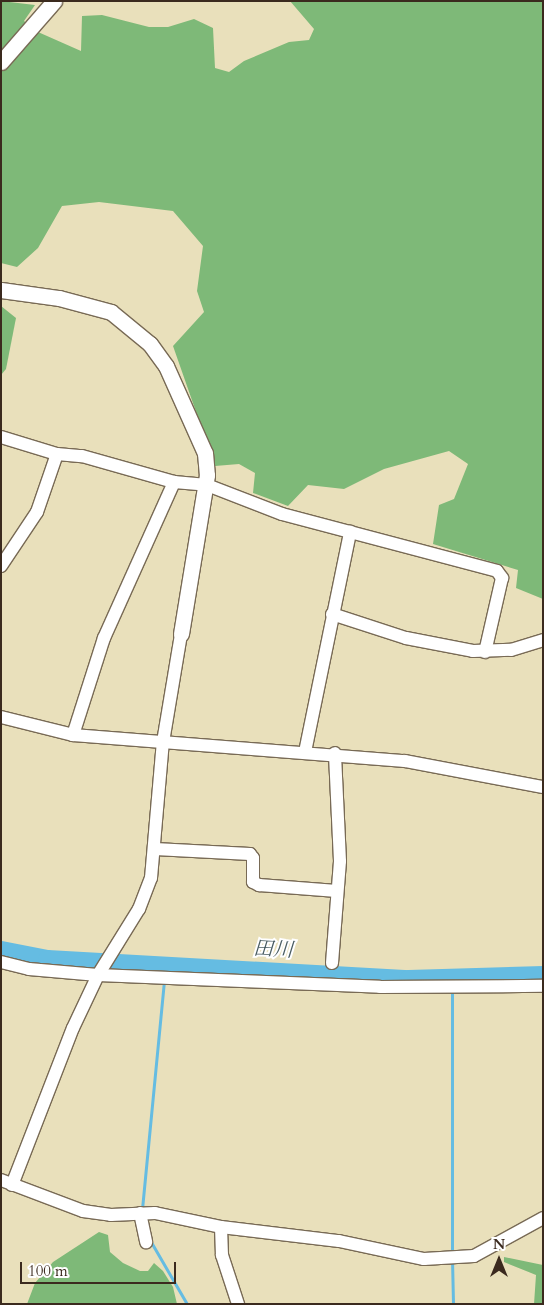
<!DOCTYPE html>
<html>
<head>
<meta charset="utf-8">
<style>
  body { margin:0 }
  #map { position:relative; width:544px; height:1305px; overflow:hidden; background:#e9e0bb; font-family:Cardo,"Noto Serif JP",serif }
  div>[style] { position:absolute }
  [style*='--x'] { left:calc(var(--x)*1px); top:calc(var(--y)*1px); width:calc(var(--w)*1px); rotate:calc(var(--a)*1deg) }
  .forest>* { inset:0; background:#7eb978 }
  .stream>* { height:3px; margin:-1.5px; padding:0 1.5px; transform-origin:1.5px; border-radius:1.5px; background:#65bce2 }
  .river>* { height:19px; margin:-9.5px; padding:0 9.5px; transform-origin:9.5px; border-radius:9.5px; background:#65bce2 }
  .roads { filter:drop-shadow(1px 0 #786a55) drop-shadow(-1px 0 #786a55) drop-shadow(0 1px #786a55) drop-shadow(0 -1px #786a55) }
  .minor>* { height:12px; margin:-6px; padding:0 6px; transform-origin:6px; border-radius:6px; background:#fff }
  .tertiary>* { height:15px; margin:-7.5px; padding:0 7.5px; transform-origin:7.5px; border-radius:7.5px; background:#fff }
  span { translate:-50% -50%; white-space:nowrap; text-align:center; line-height:1.15; -webkit-text-stroke:4px #fff; paint-order:stroke }
  .water-label { font-size:20px; color:#4a5d63; font-style:italic }
  .frame { position:absolute; inset:0; border:2px solid #3b2a1e; pointer-events:none }
  .north { position:absolute; left:474px; top:1235px; width:50px; height:50px; -webkit-text-stroke:4px #fff; paint-order:stroke; rotate:0deg; font-size:14px; font-weight:700; line-height:20px; text-align:center; color:#3b2a1e }
  .north::after { content:''; display:block; margin:auto; width:18px; height:22px; background:#3b2a1e; clip-path:polygon(50% 0,100% 100%,50% 72%,0 100%) }
  .scale { position:absolute; left:20px; top:1262px; width:156px; height:22px; box-sizing:border-box; border:2px solid #3b2a1e; border-top:0; padding-left:6px; font-size:15px; line-height:18px; white-space:nowrap; color:#3b2a1e; -webkit-text-stroke:4px #fff; paint-order:stroke }
</style>
</head>
<body>
<div id="map">
  <div class="forest">
    <div style="clip-path:polygon(1px 1px,35px 5px,24px 21px,38px 32px,81px 51px,82px 16px,102px 15px,149px 27px,168px 27px,194px 19px,213px 28px,215px 68px,229px 72px,244px 61px,289px 42px,309px 40px,314px 29px,290px 1px,543px 1px,543px 599px,516px 588px,518px 570px,433px 544px,439px 505px,454px 499px,468px 464px,449px 451px,384px 469px,344px 489px,308px 485px,288px 506px,253px 493px,255px 473px,239px 464px,215px 466px,173px 346px,204px 312px,197px 291px,203px 246px,173px 211px,99px 202px,62px 206px,38px 248px,17px 267px,1px 263px)"></div>
    <div style="clip-path:polygon(1px 306px,16px 318px,6px 369px,1px 375px)"></div>
    <div style="clip-path:polygon(99px 1232px,108px 1235px,110px 1252px,123px 1263px,140px 1271px,148px 1271px,154px 1263px,163px 1271px,173px 1287px,177px 1304px,27px 1304px,35px 1283px,53px 1262px)"></div>
    <div style="clip-path:polygon(504px 1257px,543px 1265px,543px 1304px,534px 1304px,536px 1275px,504px 1262px)"></div>
  </div>
  <div class="stream">
    <div style="--x:165;--y:976;--w:11;--a:-85"></div>
    <div style="--x:452;--y:989;--w:264;--a:90"></div>
    <div style="--x:142;--y:1209;--w:228;--a:-84.5"></div>
    <div style="--x:151;--y:1242;--w:72;--a:59.9"></div>
    <div style="--x:452;--y:1259;--w:45;--a:88.7"></div>
  </div>
  <div class="river">
    <div style="--x:1;--y:950;--w:47;--a:11.1"></div>
    <div style="--x:47;--y:959;--w:362;--a:3.2"></div>
    <div style="--x:408;--y:979;--w:135;--a:-1.7"></div>
  </div>
  <div class="roads">
    <div class="minor">
      <div style="--x:1;--y:437;--w:59;--a:16.9"></div>
      <div style="--x:57;--y:454;--w:25;--a:5"></div>
      <div style="--x:82;--y:456;--w:96;--a:15.8"></div>
      <div style="--x:174;--y:482;--w:33;--a:5"></div>
      <div style="--x:207;--y:485;--w:80;--a:21.1"></div>
      <div style="--x:282;--y:514;--w:222;--a:14.8"></div>
      <div style="--x:497;--y:571;--w:9;--a:54"></div>
      <div style="--x:502;--y:578;--w:76;--a:102.9"></div>
      <div style="--x:1;--y:566;--w:65;--a:-56.3"></div>
      <div style="--x:37;--y:512;--w:61;--a:-71"></div>
      <div style="--x:332;--y:614;--w:78;--a:18"></div>
      <div style="--x:406;--y:638;--w:68;--a:11"></div>
      <div style="--x:473;--y:651;--w:38;--a:-2"></div>
      <div style="--x:511;--y:650;--w:34;--a:-17"></div>
      <div style="--x:1;--y:717;--w:74;--a:14"></div>
      <div style="--x:73;--y:735;--w:333;--a:4.5"></div>
      <div style="--x:405;--y:761;--w:140;--a:10.7"></div>
      <div style="--x:73;--y:735;--w:102;--a:-72.3"></div>
      <div style="--x:104;--y:638;--w:171;--a:-65.8"></div>
      <div style="--x:305;--y:752;--w:225;--a:-78.4"></div>
      <div style="--x:155;--y:849;--w:95;--a:3"></div>
      <div style="--x:250;--y:854;--w:5;--a:53"></div>
      <div style="--x:253;--y:858;--w:24;--a:90"></div>
      <div style="--x:253;--y:882;--w:7;--a:27"></div>
      <div style="--x:259;--y:885;--w:78;--a:4.4"></div>
      <div style="--x:1;--y:962;--w:29;--a:14"></div>
      <div style="--x:29;--y:969;--w:69;--a:5"></div>
      <div style="--x:98;--y:975;--w:282;--a:2.4"></div>
      <div style="--x:380;--y:987;--w:163;--a:-0.4"></div>
      <div style="--x:332;--y:963;--w:102;--a:-85.5"></div>
      <div style="--x:340;--y:861;--w:108;--a:-92.7"></div>
      <div style="--x:1;--y:1180;--w:88;--a:20.7"></div>
      <div style="--x:83;--y:1211;--w:28;--a:8"></div>
      <div style="--x:111;--y:1215;--w:44;--a:-2.6"></div>
      <div style="--x:155;--y:1213;--w:67;--a:12"></div>
      <div style="--x:221;--y:1227;--w:119;--a:6.8"></div>
      <div style="--x:339;--y:1241;--w:87;--a:12"></div>
      <div style="--x:424;--y:1259;--w:50;--a:-3.4"></div>
      <div style="--x:474;--y:1256;--w:79;--a:-28.8"></div>
      <div style="--x:12;--y:1185;--w:168;--a:-68.8"></div>
      <div style="--x:73;--y:1028;--w:59;--a:-64.7"></div>
      <div style="--x:98;--y:975;--w:78;--a:-58.2"></div>
      <div style="--x:139;--y:909;--w:33;--a:-69"></div>
      <div style="--x:151;--y:878;--w:137;--a:-85"></div>
      <div style="--x:163;--y:742;--w:109;--a:-80.5"></div>
      <div style="--x:140;--y:1213;--w:30;--a:78"></div>
      <div style="--x:221;--y:1227;--w:28;--a:88"></div>
      <div style="--x:222;--y:1255;--w:52;--a:71.9"></div>
    </div>
    <div class="tertiary">
      <div style="--x:1;--y:62;--w:81;--a:-49"></div>
      <div style="--x:1;--y:290;--w:59;--a:7.9"></div>
      <div style="--x:59;--y:298;--w:54;--a:15.1"></div>
      <div style="--x:111;--y:312;--w:50;--a:39.4"></div>
      <div style="--x:150;--y:344;--w:27;--a:54"></div>
      <div style="--x:166;--y:366;--w:95;--a:65.9"></div>
      <div style="--x:205;--y:453;--w:22;--a:85"></div>
      <div style="--x:207;--y:475;--w:161;--a:99.3"></div>
    </div>
  </div>
  <div class="water-label">
    <span style="left:273px;top:949px;rotate:3deg">田川</span>
  </div>
  <div class="frame"></div>
  <div class="north">N</div>
  <div class="scale">100 m</div>
</div>
</body>
</html>
